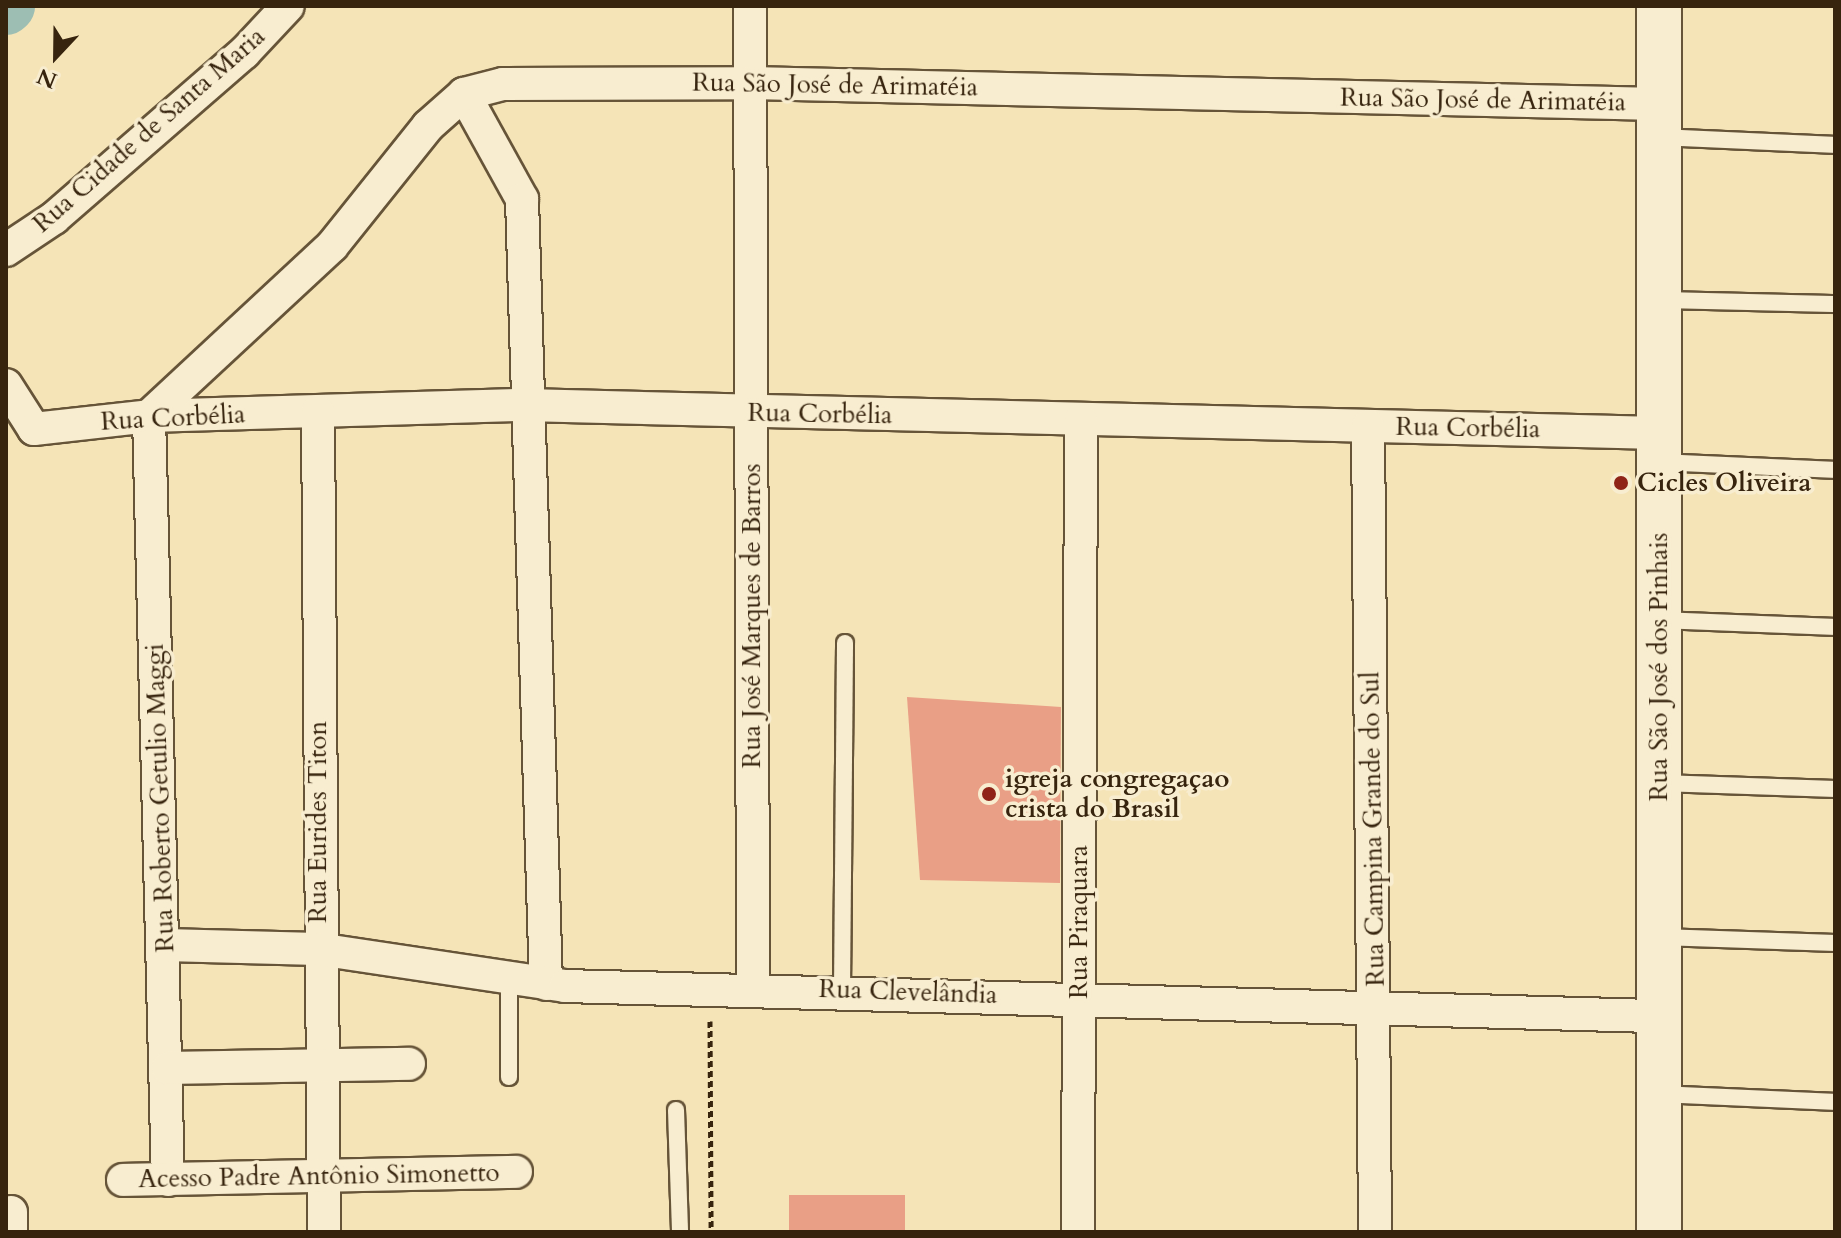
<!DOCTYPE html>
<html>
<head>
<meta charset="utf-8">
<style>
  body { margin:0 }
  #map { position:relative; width:1841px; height:1238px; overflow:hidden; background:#f5e4b7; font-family:Cardo,serif }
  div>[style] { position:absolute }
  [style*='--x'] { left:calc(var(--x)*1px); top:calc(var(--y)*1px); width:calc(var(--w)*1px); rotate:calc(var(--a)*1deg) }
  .river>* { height:54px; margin:-27px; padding:0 27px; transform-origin:27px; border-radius:27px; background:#9dbeb3 }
  .building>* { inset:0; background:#e99f86; transform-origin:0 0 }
  .path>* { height:5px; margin-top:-2.5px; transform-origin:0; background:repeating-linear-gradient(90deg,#37240e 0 6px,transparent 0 10px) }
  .roads { filter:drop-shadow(2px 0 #665438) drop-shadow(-2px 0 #665438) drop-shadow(0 2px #665438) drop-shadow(0 -2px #665438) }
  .lane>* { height:16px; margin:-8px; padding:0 8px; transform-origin:8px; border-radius:8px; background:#f8edd0 }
  .street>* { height:32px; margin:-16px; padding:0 16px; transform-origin:16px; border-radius:16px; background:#f8edd0 }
  .secondary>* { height:44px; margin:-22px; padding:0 22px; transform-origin:22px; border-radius:22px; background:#f8edd0 }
  .dots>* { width:22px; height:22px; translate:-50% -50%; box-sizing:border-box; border:4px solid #f8edd0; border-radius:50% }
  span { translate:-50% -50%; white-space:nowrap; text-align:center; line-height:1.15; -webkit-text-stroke:7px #f8edd0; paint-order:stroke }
  .street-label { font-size:26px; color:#37240e }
  .poi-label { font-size:26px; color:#37240e; font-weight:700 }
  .left { translate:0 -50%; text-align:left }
  .frame { position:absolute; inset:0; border:8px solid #37240e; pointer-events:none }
  .north { position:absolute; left:16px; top:16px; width:80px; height:80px; -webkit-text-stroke:6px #f8edd0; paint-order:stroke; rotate:202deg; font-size:22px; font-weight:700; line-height:32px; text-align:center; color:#37240e }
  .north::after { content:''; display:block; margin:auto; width:28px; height:36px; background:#37240e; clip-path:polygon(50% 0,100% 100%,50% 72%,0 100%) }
</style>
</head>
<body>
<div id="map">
  <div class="river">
    <div style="--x:6;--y:8;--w:3;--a:-45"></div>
  </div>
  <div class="building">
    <div style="clip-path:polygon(907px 697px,1061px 707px,1060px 883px,920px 880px)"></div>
    <div style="left:789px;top:1195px;width:116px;height:37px"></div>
  </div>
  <div class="path">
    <div style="--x:710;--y:1021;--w:211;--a:89.7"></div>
  </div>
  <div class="roads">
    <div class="lane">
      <div style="--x:1661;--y:137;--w:174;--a:2.6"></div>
      <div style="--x:1661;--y:300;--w:174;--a:1.3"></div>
      <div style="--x:1661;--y:462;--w:174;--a:2.6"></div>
      <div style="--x:1661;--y:620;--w:174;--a:2.3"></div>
      <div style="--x:1661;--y:783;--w:174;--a:2"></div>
      <div style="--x:1661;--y:937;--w:174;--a:2"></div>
      <div style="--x:842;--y:990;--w:347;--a:-89.5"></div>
      <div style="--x:509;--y:1077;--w:97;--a:-90"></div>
      <div style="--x:1661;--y:1094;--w:174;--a:2.6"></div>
      <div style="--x:676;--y:1110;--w:122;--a:88.1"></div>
    </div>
    <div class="street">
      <div style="--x:750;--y:6;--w:981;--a:89.82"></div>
      <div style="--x:464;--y:94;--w:120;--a:61.1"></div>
      <div style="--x:522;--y:199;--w:785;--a:88.25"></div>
      <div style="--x:6;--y:250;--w:58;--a:-33.7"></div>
      <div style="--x:54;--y:218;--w:252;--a:-41"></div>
      <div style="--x:244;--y:53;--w:64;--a:-46.9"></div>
      <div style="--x:6;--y:385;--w:52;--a:57.5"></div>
      <div style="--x:34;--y:429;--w:116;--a:-6.4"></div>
      <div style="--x:149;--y:416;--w:376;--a:-1.7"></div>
      <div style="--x:525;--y:405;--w:1134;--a:1.41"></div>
      <div style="--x:318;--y:412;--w:820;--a:89.58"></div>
      <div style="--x:149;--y:416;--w:250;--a:-42.9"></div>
      <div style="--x:332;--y:246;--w:154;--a:-51.3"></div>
      <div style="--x:428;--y:126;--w:48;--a:-41.6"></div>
      <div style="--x:464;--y:94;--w:40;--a:-14.4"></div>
      <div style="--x:503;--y:84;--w:248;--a:-0.2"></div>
      <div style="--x:751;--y:83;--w:908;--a:1.32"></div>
      <div style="--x:149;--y:416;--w:764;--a:88.58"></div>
      <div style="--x:1368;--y:426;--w:806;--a:89.5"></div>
      <div style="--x:165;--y:945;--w:153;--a:1.5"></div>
      <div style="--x:318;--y:949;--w:250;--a:8.5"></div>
      <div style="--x:565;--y:986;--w:1090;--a:1.58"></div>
      <div style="--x:168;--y:1068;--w:241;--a:-1"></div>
      <div style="--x:123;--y:1180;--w:393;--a:-1.2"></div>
      <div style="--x:11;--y:1212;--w:20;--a:90"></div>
      <div style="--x:1078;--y:1232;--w:812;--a:-89.79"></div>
    </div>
    <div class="secondary">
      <div style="--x:1659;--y:1232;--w:1226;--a:-90"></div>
    </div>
  </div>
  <div class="dots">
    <div style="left:1621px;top:483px;background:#8f2418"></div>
    <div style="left:989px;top:794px;background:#8f2418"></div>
  </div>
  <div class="street-label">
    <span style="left:835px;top:85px;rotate:1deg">Rua São José de Arimatéia</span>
    <span style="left:1483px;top:100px;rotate:1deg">Rua São José de Arimatéia</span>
    <span style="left:149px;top:130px;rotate:-41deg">Rua Cidade de Santa Maria</span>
    <span style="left:820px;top:414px;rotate:1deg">Rua Corbélia</span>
    <span style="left:173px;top:418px;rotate:-3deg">Rua Corbélia</span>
    <span style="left:1468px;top:428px;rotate:1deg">Rua Corbélia</span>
    <span style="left:752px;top:616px;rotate:-90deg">Rua José Marques de Barros</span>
    <span style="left:1659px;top:667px;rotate:-90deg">Rua São José dos Pinhais</span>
    <span style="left:160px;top:798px;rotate:-92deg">Rua Roberto Getulio Maggi</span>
    <span style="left:318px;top:822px;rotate:-90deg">Rua Eurides Titon</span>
    <span style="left:1373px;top:829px;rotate:-91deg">Rua Campina Grande do Sul</span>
    <span style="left:1079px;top:922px;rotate:-90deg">Rua Piraquara</span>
    <span style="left:908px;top:992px;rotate:2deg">Rua Clevelândia</span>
    <span style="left:319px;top:1176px;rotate:-1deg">Acesso Padre Antônio Simonetto</span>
  </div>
  <div class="poi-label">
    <span class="left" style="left:1637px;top:483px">Cicles Oliveira</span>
    <span class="left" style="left:1005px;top:794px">igreja congregaçao<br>crista do Brasil</span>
  </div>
  <div class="frame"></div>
  <div class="north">N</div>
</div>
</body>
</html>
